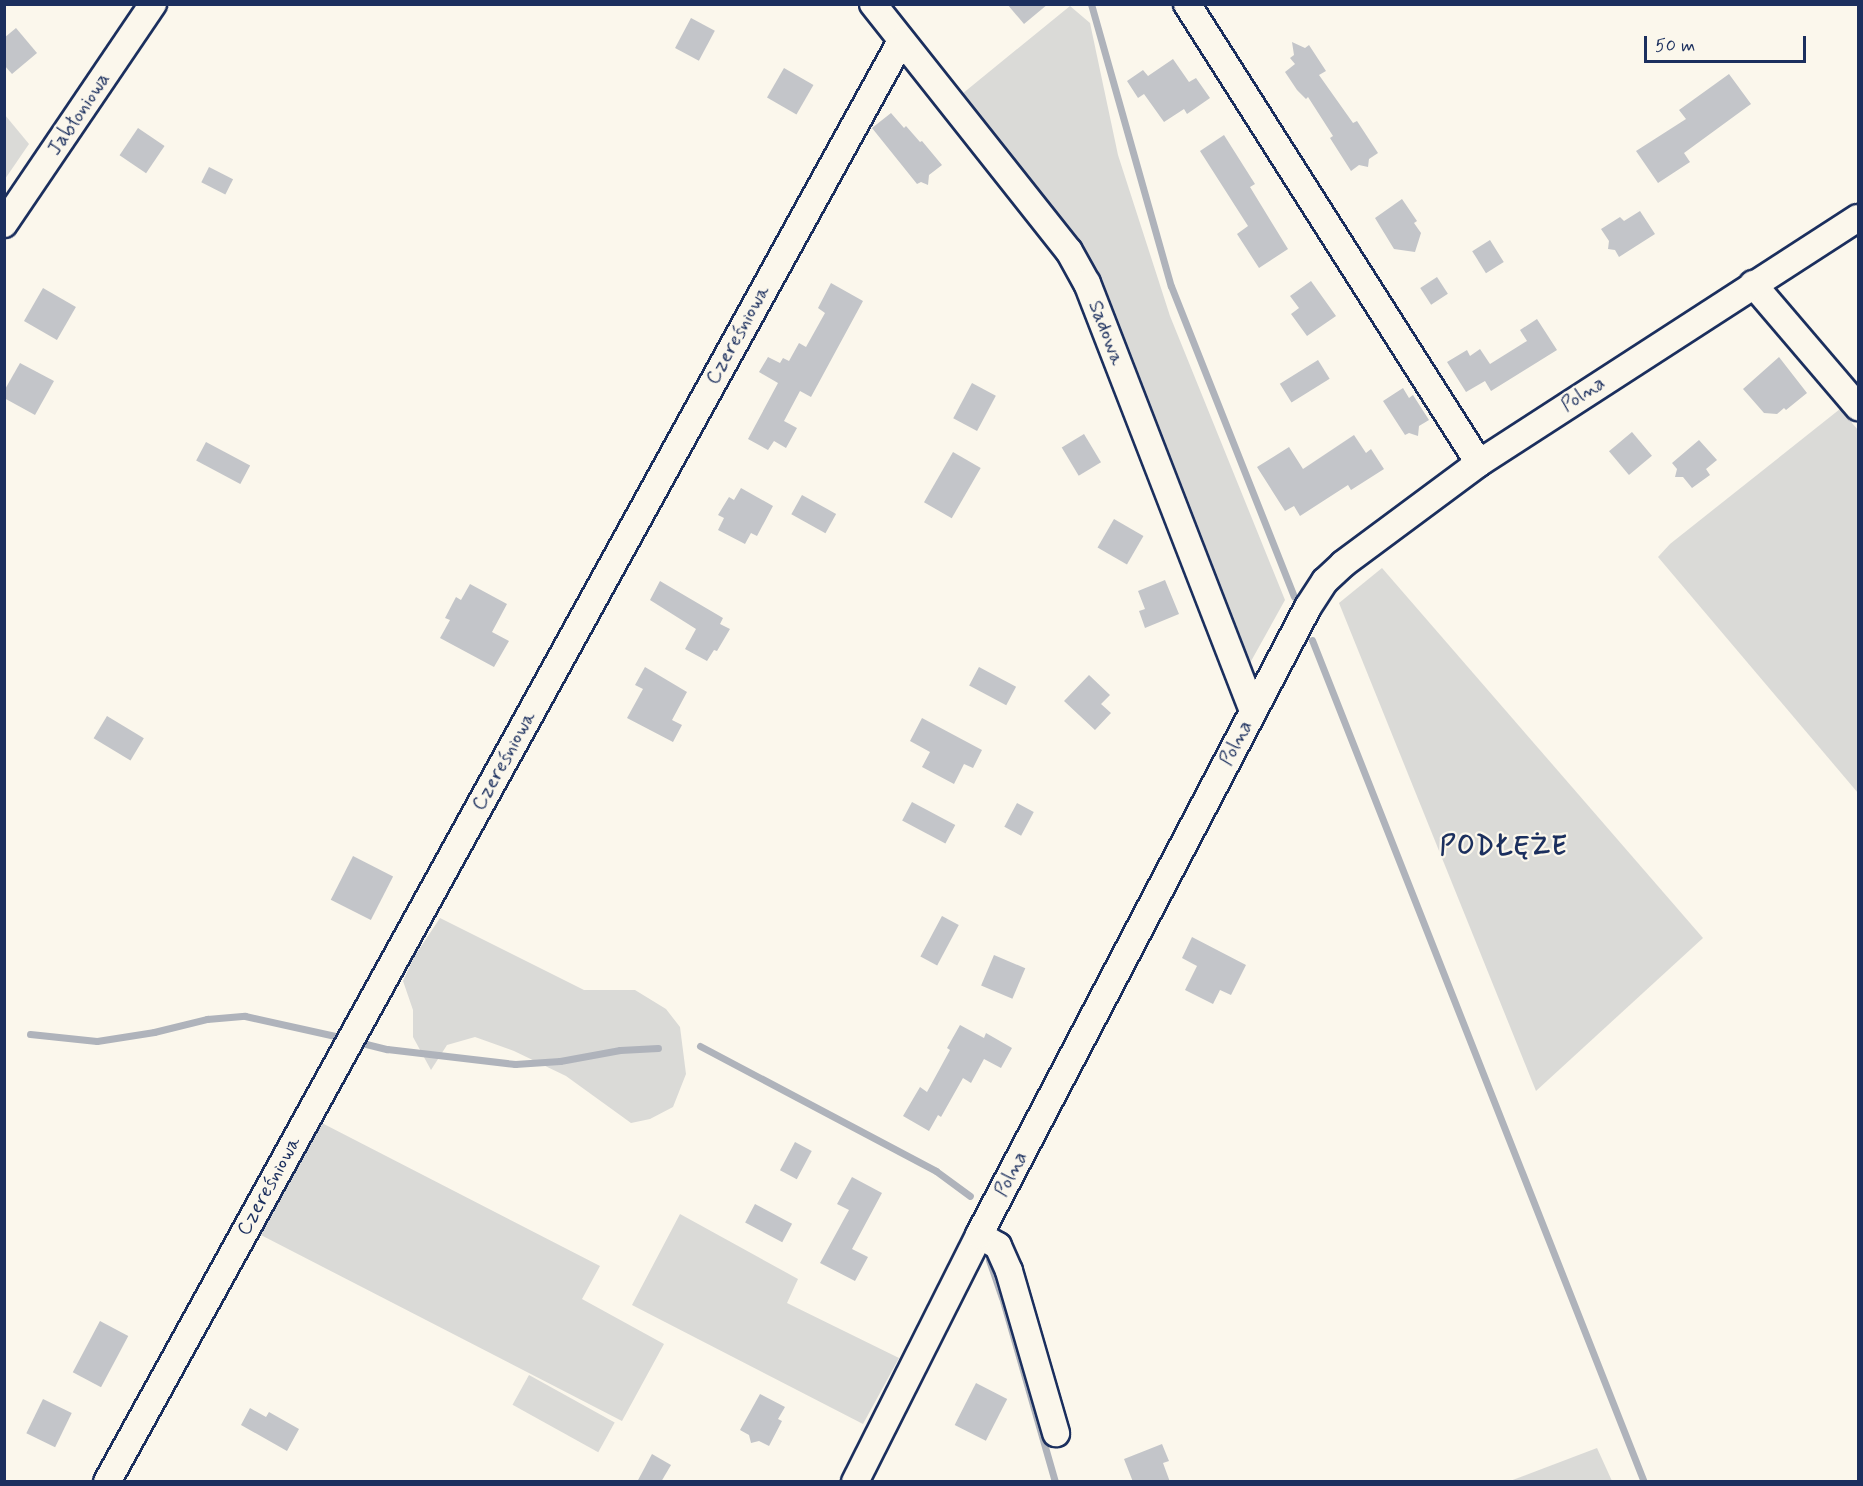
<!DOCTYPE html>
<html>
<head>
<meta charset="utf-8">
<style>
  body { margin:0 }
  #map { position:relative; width:1863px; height:1486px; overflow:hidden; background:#fbf7ec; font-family:Mynerve,sans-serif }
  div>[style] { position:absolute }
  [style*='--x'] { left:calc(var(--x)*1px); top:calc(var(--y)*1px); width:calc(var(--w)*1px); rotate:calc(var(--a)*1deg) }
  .green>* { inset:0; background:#dadad7; transform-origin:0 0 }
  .stream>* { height:7px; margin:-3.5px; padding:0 3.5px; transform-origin:3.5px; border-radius:3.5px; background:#afb3bb }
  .building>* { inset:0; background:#c3c5c9; transform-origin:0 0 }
  .roads { filter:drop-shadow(2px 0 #1b2f5e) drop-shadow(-2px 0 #1b2f5e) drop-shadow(0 2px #1b2f5e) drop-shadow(0 -2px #1b2f5e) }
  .minor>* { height:26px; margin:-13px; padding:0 13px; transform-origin:13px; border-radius:13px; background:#fbf7ec }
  span { translate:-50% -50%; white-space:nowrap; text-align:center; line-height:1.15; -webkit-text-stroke:4.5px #fbf7ec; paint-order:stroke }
  .street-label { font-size:20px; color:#1b2f5e }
  .district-label { font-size:26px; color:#1b2f5e; font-weight:700; letter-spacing:1.5px }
  .frame { position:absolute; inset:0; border:6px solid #1b2f5e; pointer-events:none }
  .scale { position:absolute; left:1644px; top:36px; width:162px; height:27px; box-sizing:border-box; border:3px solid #1b2f5e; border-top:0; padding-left:8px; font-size:18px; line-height:21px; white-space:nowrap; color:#1b2f5e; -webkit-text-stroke:4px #fbf7ec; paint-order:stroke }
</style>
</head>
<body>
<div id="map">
  <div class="green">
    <div style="clip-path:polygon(1070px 6px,1090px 23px,1118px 155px,1170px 316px,1285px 600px,1250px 663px,1089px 259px,962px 94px)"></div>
    <div style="clip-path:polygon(5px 115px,29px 144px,5px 179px)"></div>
    <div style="clip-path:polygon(1840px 409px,1858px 430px,1858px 793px,1658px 557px,1670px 544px)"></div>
    <div style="clip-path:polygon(1382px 568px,1703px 938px,1536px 1091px,1339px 603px)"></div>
    <div style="clip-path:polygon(440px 918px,584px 990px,635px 990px,666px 1009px,680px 1027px,686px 1074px,673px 1107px,650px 1119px,631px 1123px,566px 1076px,514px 1051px,475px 1037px,447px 1045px,431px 1070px,413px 1037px,413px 1010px,403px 981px,414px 957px)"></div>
    <div style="clip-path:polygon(318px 1121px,600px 1266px,582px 1299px,664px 1344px,622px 1421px,257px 1233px)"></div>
    <div style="clip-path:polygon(680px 1214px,798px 1279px,787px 1303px,899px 1358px,863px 1424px,632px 1305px)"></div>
    <div style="left:529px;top:1375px;width:98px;height:34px;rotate:29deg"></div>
    <div style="clip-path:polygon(1597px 1448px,1612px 1481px,1510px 1481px)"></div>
  </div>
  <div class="stream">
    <div style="--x:1091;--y:4;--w:293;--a:74.2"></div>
    <div style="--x:1171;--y:286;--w:334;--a:68.4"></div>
    <div style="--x:1312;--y:640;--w:905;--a:68.48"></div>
    <div style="--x:30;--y:1034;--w:67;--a:6"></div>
    <div style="--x:97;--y:1041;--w:58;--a:-9"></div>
    <div style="--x:154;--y:1032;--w:55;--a:-13.8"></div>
    <div style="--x:207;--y:1019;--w:38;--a:-5"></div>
    <div style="--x:245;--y:1016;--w:97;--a:12.5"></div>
    <div style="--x:358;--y:1042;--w:30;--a:14"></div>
    <div style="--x:387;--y:1049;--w:129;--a:6.7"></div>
    <div style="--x:515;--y:1064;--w:45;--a:-3.8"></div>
    <div style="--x:560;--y:1061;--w:61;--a:-10.4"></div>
    <div style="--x:620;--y:1050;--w:38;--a:-3"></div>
    <div style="--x:700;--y:1046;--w:267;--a:27.9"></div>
    <div style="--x:936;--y:1171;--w:42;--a:36.3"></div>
    <div style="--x:989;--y:1260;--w:39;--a:71"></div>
    <div style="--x:1002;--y:1297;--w:192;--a:74"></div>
  </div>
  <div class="building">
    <div style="clip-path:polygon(1007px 4px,1048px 4px,1024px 24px)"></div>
    <div style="left:691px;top:18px;width:27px;height:34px;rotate:28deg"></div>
    <div style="clip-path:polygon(16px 28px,37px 53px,12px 74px,4px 65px,4px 38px)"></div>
    <div style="clip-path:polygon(1292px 42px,1305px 48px,1309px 45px,1326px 71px,1319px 75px,1353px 123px,1357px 121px,1378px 153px,1369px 159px,1368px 167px,1359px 165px,1351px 171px,1330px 138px,1333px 136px,1308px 97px,1306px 99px,1297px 90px,1285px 72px,1295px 64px,1290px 58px,1294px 55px)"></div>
    <div style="clip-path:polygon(1173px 59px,1189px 82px,1196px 78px,1210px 98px,1187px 114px,1184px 109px,1164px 122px,1144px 94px,1138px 98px,1127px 81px,1143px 70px,1148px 76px)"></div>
    <div style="left:784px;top:68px;width:34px;height:34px;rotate:30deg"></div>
    <div style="clip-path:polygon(1729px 74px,1751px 104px,1684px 153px,1690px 162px,1658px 183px,1636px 151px,1686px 119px,1679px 110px)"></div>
    <div style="clip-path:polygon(891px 113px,904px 128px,906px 126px,920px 142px,922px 141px,942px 165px,929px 175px,928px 185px,921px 182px,917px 184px,872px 128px)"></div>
    <div style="left:138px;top:128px;width:32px;height:33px;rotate:34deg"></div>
    <div style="clip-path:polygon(1224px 135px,1255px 184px,1250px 187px,1288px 249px,1259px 268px,1237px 234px,1248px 226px,1200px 151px)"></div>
    <div style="left:209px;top:167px;width:27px;height:17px;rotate:27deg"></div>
    <div style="clip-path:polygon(1402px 199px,1417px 221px,1414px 223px,1421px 233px,1415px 252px,1394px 249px,1375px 218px)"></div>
    <div style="clip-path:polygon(1640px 211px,1655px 234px,1619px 257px,1615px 250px,1608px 249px,1609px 241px,1601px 229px,1620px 217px,1624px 221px)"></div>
    <div style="left:1490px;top:240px;width:26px;height:21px;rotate:58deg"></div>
    <div style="left:1437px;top:277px;width:20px;height:20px;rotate:57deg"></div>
    <div style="clip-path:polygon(1311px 281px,1336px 316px,1307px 336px,1291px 314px,1299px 308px,1290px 296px)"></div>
    <div style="clip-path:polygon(831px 283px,863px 301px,811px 397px,800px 391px,784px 421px,797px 428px,786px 448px,774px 441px,768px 450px,748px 439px,778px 383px,759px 372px,768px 357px,780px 363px,783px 358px,789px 361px,799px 343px,806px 347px,825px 313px,818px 308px)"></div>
    <div style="left:43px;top:288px;width:38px;height:38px;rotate:30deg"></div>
    <div style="clip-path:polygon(1537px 319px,1557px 350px,1491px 391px,1485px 381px,1466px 392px,1447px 362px,1467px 350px,1470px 356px,1480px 349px,1490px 364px,1527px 341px,1520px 330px)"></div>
    <div style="clip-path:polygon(1779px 357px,1807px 393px,1786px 410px,1784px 408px,1777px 414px,1764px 413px,1743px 389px)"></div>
    <div style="left:1318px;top:360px;width:22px;height:45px;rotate:58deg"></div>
    <div style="clip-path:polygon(20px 363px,54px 381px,35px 415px,4px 398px,4px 391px)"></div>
    <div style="left:972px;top:383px;width:27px;height:40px;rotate:28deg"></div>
    <div style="clip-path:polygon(1403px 388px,1409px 398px,1413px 395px,1429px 420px,1419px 426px,1418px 436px,1409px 433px,1405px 435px,1383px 401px)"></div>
    <div style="left:1632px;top:432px;width:31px;height:30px;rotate:50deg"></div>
    <div style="left:1084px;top:434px;width:33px;height:26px;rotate:59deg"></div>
    <div style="clip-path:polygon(1354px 435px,1366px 453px,1371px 449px,1384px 469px,1351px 490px,1348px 485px,1300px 516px,1294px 506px,1285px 511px,1257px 467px,1289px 447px,1303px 469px)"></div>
    <div style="clip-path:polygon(1699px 440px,1717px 460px,1706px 469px,1710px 475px,1692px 488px,1683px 477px,1675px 477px,1677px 469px,1672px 463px)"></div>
    <div style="left:206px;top:442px;width:50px;height:21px;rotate:28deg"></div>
    <div style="left:953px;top:452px;width:32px;height:58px;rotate:30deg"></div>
    <div style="clip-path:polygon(741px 488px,773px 506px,757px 536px,751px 533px,745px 544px,718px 530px,724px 518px,718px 515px,729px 497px,734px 500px)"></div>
    <div style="left:802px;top:495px;width:39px;height:22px;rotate:29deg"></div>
    <div style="left:1114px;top:519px;width:34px;height:33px;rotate:30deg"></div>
    <div style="clip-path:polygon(1165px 580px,1179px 614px,1145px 628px,1139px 611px,1145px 609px,1138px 591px)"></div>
    <div style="clip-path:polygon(660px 581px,723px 618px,720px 624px,730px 629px,717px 651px,714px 650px,707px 661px,685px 649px,696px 629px,650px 600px)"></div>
    <div style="clip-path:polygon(470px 584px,507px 604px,492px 632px,509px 641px,494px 667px,440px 638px,450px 620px,445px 618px,456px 597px,461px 600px)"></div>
    <div style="clip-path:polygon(645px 667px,687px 692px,672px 720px,682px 725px,673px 742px,627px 718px,643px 689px,635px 685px)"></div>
    <div style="left:979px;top:667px;width:42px;height:21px;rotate:28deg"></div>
    <div style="clip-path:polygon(1089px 675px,1110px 695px,1101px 704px,1111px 713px,1095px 730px,1064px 701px)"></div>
    <div style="left:107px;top:716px;width:43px;height:26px;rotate:31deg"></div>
    <div style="clip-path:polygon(922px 718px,982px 750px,973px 768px,964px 764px,954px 784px,922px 767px,930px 752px,910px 741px)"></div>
    <div style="left:912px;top:802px;width:49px;height:21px;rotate:28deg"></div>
    <div style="left:1017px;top:803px;width:19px;height:27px;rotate:28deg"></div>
    <div style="left:353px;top:856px;width:45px;height:49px;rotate:27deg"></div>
    <div style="left:942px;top:916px;width:19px;height:46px;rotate:28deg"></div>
    <div style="clip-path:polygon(1192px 937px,1246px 965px,1231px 995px,1220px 990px,1213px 1004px,1185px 990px,1197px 966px,1182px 958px)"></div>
    <div style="left:994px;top:955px;width:34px;height:33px;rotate:23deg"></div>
    <div style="clip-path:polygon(960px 1025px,984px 1038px,986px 1033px,1012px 1048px,1001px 1068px,984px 1059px,971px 1083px,963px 1078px,941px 1117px,938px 1115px,929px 1131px,903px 1116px,920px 1087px,927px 1092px,950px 1050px,947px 1048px)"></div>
    <div style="left:795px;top:1142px;width:19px;height:32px;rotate:28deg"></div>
    <div style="clip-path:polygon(852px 1177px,882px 1193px,852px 1249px,868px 1257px,855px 1281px,820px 1263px,849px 1210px,837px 1204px)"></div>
    <div style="left:755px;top:1204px;width:42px;height:21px;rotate:28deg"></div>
    <div style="left:100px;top:1321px;width:32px;height:58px;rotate:28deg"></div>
    <div style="left:976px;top:1383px;width:35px;height:47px;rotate:27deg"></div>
    <div style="clip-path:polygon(760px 1394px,785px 1407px,778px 1419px,782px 1421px,769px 1446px,759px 1441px,751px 1443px,749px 1435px,740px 1430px)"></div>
    <div style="left:43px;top:1399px;width:32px;height:38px;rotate:26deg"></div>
    <div style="clip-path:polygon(250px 1408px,266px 1417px,269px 1412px,299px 1429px,287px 1451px,241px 1425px)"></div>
    <div style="clip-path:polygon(1162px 1444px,1169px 1461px,1163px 1463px,1170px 1482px,1133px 1482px,1124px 1459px)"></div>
    <div style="clip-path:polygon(652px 1454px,671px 1465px,661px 1482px,637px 1482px)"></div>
  </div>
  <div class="roads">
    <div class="minor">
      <div style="--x:873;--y:4;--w:315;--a:51.6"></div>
      <div style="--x:1069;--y:251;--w:37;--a:61"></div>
      <div style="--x:1087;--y:283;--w:459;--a:68.8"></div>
      <div style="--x:1187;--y:4;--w:544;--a:57.54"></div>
      <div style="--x:4;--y:224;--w:266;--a:-55.9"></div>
      <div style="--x:1753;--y:284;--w:162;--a:49.5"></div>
      <div style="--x:979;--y:1235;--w:22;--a:30"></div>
      <div style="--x:998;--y:1246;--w:27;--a:66"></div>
      <div style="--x:1009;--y:1271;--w:169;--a:73.8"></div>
      <div style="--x:107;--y:1482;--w:1645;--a:-61.14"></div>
      <div style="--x:855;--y:1482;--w:276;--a:-63.3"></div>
      <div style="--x:979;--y:1235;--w:709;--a:-62.35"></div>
      <div style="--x:1308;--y:607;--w:31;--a:-57"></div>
      <div style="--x:1325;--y:581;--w:25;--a:-43"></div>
      <div style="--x:1343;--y:564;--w:169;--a:-36.6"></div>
      <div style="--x:1479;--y:463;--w:451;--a:-32.9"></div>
    </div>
  </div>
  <div class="street-label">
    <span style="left:79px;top:114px;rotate:-56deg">Jabłoniowa</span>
    <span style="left:1106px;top:333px;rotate:69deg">Sadowa</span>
    <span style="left:738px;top:335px;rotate:-61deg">Czereśniowa</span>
    <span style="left:1583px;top:394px;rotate:-33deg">Polna</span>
    <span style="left:1236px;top:743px;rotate:-62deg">Polna</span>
    <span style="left:504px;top:761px;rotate:-61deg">Czereśniowa</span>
    <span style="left:1011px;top:1174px;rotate:-62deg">Polna</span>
    <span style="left:269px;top:1186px;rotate:-61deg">Czereśniowa</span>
  </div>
  <div class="district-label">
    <span style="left:1504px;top:848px">PODŁĘŻE</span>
  </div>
  <div class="frame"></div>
  <div class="scale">50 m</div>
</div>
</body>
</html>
